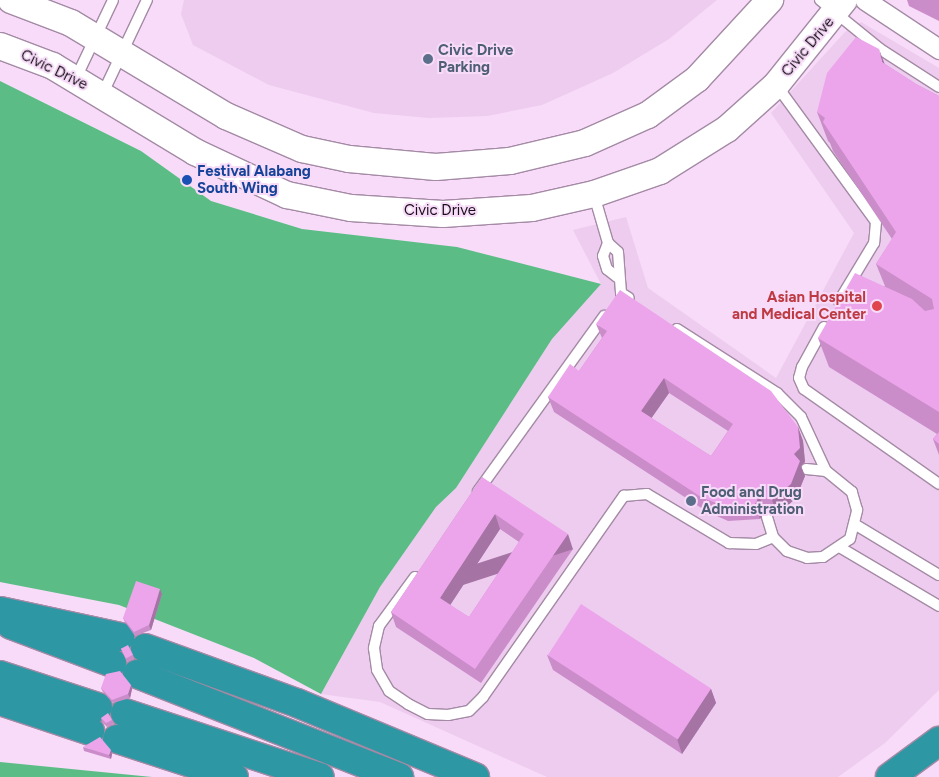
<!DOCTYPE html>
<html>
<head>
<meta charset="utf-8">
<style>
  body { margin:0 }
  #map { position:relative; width:939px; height:777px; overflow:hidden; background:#f7dbf8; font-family:Figtree,sans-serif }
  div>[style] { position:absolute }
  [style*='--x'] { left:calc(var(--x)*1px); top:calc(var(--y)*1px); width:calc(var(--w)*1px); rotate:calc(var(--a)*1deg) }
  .built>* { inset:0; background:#eeccef }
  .forest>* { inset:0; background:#5bbd85 }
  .roads { filter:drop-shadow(1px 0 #a48aa5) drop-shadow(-1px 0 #a48aa5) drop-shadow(0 1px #a48aa5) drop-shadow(0 -1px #a48aa5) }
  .lane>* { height:10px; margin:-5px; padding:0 5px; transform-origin:5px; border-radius:5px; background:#fff }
  .street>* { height:19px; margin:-9.5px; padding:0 9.5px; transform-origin:9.5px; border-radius:9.5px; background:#fff }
  .secondary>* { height:26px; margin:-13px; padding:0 13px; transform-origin:13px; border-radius:13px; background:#fff }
  .highway>* { height:28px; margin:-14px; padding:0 14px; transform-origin:14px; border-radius:14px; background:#2e97a4 }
  .wall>* { inset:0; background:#cb8dca }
  .shaded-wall>* { inset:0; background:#a573a4; transform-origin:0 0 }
  .building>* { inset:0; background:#eca4eb; transform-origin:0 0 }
  .dots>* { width:14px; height:14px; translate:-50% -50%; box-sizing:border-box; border:2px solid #f7dbf8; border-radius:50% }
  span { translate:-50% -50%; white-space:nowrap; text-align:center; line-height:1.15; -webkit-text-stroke:4px #f7dbf8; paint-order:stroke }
  .street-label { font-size:15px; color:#170e18 }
  .service-label { font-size:15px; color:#4e5e75; font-weight:700 }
  .left { translate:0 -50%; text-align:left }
  .transit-label { font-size:15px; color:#164399; font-weight:700 }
  .health-label { font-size:15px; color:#be3a42; font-weight:700 }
  .right { translate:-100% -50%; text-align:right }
</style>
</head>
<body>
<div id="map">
  <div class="built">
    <div style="clip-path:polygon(184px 0,717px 0,669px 39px,613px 73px,542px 105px,487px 116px,429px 118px,374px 113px,269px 85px,193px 45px,181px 14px)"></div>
    <div style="clip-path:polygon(861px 22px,939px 68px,939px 690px,885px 743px,838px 777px,547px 777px,380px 702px,321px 694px,380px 587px,436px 507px,456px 488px,552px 339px,601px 284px,573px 230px,626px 217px,648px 288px,776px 378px,854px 233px,771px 113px,845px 32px)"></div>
  </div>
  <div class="forest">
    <div style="clip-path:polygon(0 81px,141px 151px,211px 201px,302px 229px,457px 247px,601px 284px,552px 339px,456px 488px,436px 507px,380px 587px,321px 694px,254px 658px,119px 605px,0 582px)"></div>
    <div style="clip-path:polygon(0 762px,152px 777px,0 777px)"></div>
  </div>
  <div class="roads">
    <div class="lane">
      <div style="--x:820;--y:0;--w:77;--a:39.2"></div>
      <div style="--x:880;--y:49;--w:70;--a:32.8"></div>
      <div style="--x:76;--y:78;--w:86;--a:-64.6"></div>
      <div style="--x:777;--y:86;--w:168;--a:53.9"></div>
      <div style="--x:876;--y:222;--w:21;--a:95"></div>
      <div style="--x:874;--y:243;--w:68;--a:121.1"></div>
      <div style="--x:102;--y:95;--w:105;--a:-64.7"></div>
      <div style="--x:594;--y:195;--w:50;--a:73.7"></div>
      <div style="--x:608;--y:243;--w:13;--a:42"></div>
      <div style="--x:618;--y:252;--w:41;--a:85.8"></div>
      <div style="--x:621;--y:293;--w:9;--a:32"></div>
      <div style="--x:608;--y:243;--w:14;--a:111"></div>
      <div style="--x:603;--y:256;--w:14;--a:73"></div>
      <div style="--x:607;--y:269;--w:13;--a:39"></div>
      <div style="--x:824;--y:327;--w:46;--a:118.8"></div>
      <div style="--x:802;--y:367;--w:11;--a:105"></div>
      <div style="--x:799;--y:378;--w:12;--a:66"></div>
      <div style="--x:804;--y:389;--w:165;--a:35.1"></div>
      <div style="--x:677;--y:329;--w:119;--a:32.6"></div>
      <div style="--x:777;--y:393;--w:34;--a:45"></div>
      <div style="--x:801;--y:417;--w:60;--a:65.2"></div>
      <div style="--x:478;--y:491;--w:216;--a:-54.2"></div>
      <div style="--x:767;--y:517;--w:21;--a:73"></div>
      <div style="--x:773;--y:537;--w:20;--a:45"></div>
      <div style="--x:787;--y:551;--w:21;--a:19"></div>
      <div style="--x:807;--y:558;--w:16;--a:-4"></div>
      <div style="--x:823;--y:557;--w:32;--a:-34"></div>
      <div style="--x:850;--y:539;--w:30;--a:-76"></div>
      <div style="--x:857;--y:510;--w:19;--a:-106"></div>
      <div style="--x:852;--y:492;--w:33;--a:-141"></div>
      <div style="--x:826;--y:471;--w:20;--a:-174"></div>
      <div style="--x:856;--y:525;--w:97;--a:31.1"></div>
      <div style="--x:841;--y:548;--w:114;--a:30.6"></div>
      <div style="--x:415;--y:577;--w:61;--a:126.3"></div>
      <div style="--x:379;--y:626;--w:23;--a:103"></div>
      <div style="--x:374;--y:648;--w:22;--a:82"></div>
      <div style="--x:377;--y:670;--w:24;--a:60"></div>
      <div style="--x:389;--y:691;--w:23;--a:34"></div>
      <div style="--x:408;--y:704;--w:22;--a:27"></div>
      <div style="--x:428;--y:714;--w:20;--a:3"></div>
      <div style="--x:448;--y:715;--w:21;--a:-11"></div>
      <div style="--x:469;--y:711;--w:20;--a:-45"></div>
      <div style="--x:483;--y:697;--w:246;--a:-55"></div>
      <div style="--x:624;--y:496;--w:23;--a:-5"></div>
      <div style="--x:647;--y:494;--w:96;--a:30.9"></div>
      <div style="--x:729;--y:543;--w:27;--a:2"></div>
      <div style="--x:756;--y:544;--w:18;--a:-22"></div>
    </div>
    <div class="street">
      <div style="--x:865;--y:0;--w:89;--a:33.5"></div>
    </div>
    <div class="secondary">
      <div style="--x:11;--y:0;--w:64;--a:21"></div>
      <div style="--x:71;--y:23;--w:181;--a:31"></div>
      <div style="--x:226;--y:116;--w:83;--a:23.5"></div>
      <div style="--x:302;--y:149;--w:48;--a:12"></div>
      <div style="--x:349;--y:159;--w:87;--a:5.3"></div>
      <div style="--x:436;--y:167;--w:74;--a:-4.6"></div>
      <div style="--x:510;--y:161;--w:77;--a:-13.5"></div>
      <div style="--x:585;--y:143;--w:69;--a:-24"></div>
      <div style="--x:648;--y:115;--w:61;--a:-36.3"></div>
      <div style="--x:697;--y:79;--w:108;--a:-47.3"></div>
      <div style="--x:0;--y:46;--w:57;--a:20.7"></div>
      <div style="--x:53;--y:66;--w:166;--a:31.2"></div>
      <div style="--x:195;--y:152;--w:102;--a:25.1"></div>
      <div style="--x:287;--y:195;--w:65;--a:11.5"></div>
      <div style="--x:351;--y:208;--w:92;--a:3.7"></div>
      <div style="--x:443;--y:214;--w:89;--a:-3.9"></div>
      <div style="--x:532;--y:208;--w:64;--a:-12.7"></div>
      <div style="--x:594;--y:194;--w:70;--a:-19.2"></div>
      <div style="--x:660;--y:171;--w:79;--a:-32.1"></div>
      <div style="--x:727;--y:129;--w:66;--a:-41.9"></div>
      <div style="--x:776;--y:85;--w:109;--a:-51.3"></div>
    </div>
    <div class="highway">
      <div style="--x:0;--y:611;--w:123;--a:12.2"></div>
      <div style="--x:11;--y:625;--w:108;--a:20.6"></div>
      <div style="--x:145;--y:648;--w:162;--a:19.9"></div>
      <div style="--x:297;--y:703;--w:193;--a:22.6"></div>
      <div style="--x:137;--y:674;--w:282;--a:21.5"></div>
      <div style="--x:0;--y:675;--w:103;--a:18.1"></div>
      <div style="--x:0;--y:701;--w:95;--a:18.4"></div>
      <div style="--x:125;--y:713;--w:205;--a:18.2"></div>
      <div style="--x:117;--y:739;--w:123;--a:18"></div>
      <div style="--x:890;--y:777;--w:61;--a:-36.3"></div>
    </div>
  </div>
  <div class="wall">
    <div style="clip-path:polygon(907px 0,939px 0,939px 21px,909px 6px)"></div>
    <div style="clip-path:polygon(885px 64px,916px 84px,939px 96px,939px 455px,933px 439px,937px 434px,829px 367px,818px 338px,885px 286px,876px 264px,892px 239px,833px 151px,830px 143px,828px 141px,817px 112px)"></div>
    <div style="clip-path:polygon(evenodd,596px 324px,798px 427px,803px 441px,805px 462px,801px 466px,805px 476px,796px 498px,777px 515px,765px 511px,760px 519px,728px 521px,706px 511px,554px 412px,548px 397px,579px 371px,602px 338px,596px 324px,669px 393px,728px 431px,711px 456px,651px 418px,669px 393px)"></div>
    <div style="clip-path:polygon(evenodd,482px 477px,573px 549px,481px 683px,396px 627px,391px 612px,482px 477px,500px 529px,519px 542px,469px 617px,450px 605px,500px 529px)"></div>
    <div style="clip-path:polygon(162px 594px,151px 630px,135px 636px,125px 622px,123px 618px)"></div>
    <div style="clip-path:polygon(121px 648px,133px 655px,134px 659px,127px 662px)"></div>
    <div style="clip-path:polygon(547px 655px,711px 689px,716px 703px,682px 754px,553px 670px)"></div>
    <div style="clip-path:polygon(131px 685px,132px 689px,130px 698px,113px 703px,103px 692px,101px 688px)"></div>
    <div style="clip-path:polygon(101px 718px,112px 720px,114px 724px,107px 727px,102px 722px)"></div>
    <div style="clip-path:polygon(83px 747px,112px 754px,111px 759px,84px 751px)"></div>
  </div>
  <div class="shaded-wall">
    <div style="clip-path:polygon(879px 49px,890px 78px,882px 62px)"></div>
    <div style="clip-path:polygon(664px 378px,669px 393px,646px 426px,641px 411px)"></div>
    <div style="clip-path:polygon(798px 427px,803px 441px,805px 462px,801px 466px,805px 476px,796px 498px,777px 515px,772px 500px,794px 454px)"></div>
    <div style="clip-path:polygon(759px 496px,765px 511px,760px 519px,755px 504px)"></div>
    <div style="clip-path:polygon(495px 514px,500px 529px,445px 613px,440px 598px)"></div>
    <div style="left:568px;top:534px;width:16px;height:164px;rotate:72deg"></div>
    <div style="clip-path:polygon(160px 589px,162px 594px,151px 630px,149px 625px)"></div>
    <div style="clip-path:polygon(131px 685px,132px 689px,130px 698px,128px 694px)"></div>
    <div style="clip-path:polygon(711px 689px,716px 703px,682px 754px,677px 739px)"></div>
    <div style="clip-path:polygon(111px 750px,112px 754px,111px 759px,109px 755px)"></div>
  </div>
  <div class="building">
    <div style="clip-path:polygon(856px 37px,879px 49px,882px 62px,916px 84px,939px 96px,939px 412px,818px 338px,855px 273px,912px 299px,925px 311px,934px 309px,932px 299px,876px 264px,896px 232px,823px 122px,825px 118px,817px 112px,827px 73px)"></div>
    <div style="clip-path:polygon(evenodd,620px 290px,771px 391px,798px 427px,800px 448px,794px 454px,800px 461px,791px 484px,772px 500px,759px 496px,755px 504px,723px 506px,701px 497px,548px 397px,570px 364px,579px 371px,607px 331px,596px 324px,620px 290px,664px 378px,733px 424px,711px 456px,641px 411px,664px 378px)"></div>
    <div style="clip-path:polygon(939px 432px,939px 444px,933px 439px)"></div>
    <div style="clip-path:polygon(evenodd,482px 477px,568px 534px,475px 669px,391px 612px,482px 477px,495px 514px,524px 534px,469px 617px,440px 598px,495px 514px)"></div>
    <div style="clip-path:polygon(136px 581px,160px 589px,149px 625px,134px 632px,123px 618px)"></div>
    <div style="left:581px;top:604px;width:155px;height:61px;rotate:33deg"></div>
    <div style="left:128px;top:645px;width:11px;height:8px;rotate:63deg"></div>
    <div style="clip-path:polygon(120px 671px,131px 685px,128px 694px,112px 700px,101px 688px,106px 674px)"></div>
    <div style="clip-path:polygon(108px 713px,112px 720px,106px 723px,101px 718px)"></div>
    <div style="clip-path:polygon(100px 737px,111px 750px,109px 755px,83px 747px)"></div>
  </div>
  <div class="dots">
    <div style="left:428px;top:59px;background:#5c6f8a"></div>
    <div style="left:187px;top:180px;background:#1a4fb4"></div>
    <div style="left:877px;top:306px;background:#e0444e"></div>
    <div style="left:691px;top:501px;background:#5c6f8a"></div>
  </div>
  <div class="street-label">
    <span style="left:808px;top:47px;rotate:-50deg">Civic Drive</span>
    <span style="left:54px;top:70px;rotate:26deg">Civic Drive</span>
    <span style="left:440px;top:211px">Civic Drive</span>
  </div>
  <div class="service-label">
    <span class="left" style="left:438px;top:59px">Civic Drive<br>Parking</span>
    <span class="left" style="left:701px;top:501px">Food and Drug<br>Administration</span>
  </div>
  <div class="transit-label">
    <span class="left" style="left:197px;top:180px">Festival Alabang<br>South Wing</span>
  </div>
  <div class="health-label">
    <span class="right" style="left:866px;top:306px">Asian Hospital<br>and Medical Center</span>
  </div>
</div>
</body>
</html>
